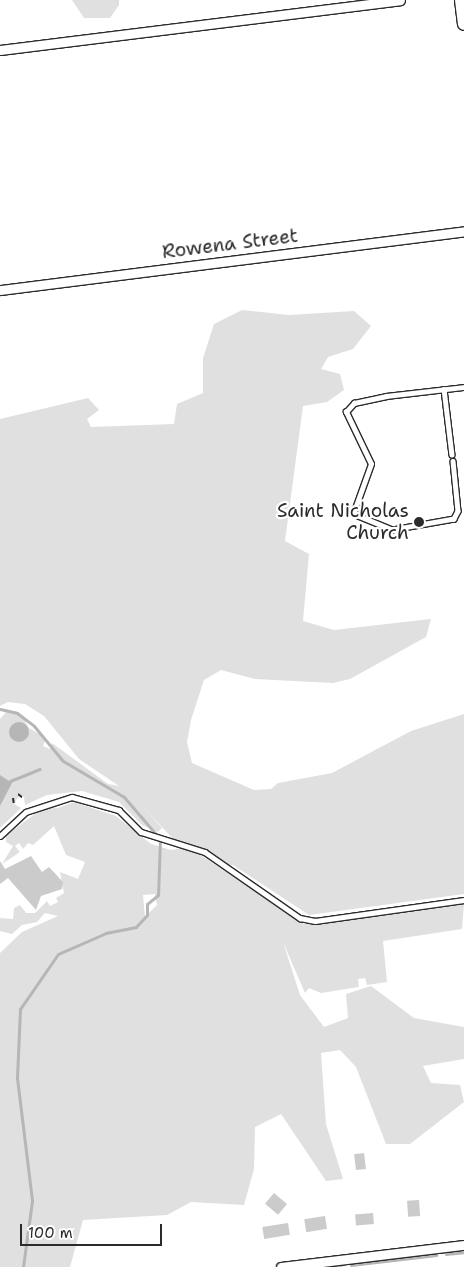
<!DOCTYPE html>
<html>
<head>
<meta charset="utf-8">
<style>
  body { margin:0 }
  #map { position:relative; width:464px; height:1267px; overflow:hidden; background:#fff; font-family:"Shantell Sans",sans-serif }
  div>[style] { position:absolute }
  [style*='--x'] { left:calc(var(--x)*1px); top:calc(var(--y)*1px); width:calc(var(--w)*1px); rotate:calc(var(--a)*1deg) }
  .green>* { inset:0; background:#e0e0e0 }
  .water>* { inset:0; background:#b6b6b6 }
  .round { border-radius:50% }
  .stream>* { height:3px; margin:-1.5px; padding:0 1.5px; transform-origin:1.5px; border-radius:1.5px; background:#b6b6b6 }
  .building>* { inset:0; background:#cbcbcb; transform-origin:0 0 }
  .path>* { height:2px; margin-top:-1px; transform-origin:0; background:repeating-linear-gradient(90deg,#2b2b2b 0 5px,transparent 0 9px) }
  .roads { filter:drop-shadow(1px 0 #2b2b2b) drop-shadow(-1px 0 #2b2b2b) drop-shadow(0 1px #2b2b2b) drop-shadow(0 -1px #2b2b2b) }
  .service>* { height:4.5px; margin:-2.25px; padding:0 2.25px; transform-origin:2.25px; border-radius:2.25px; background:#fff }
  .minor>* { height:9px; margin:-4.5px; padding:0 4.5px; transform-origin:4.5px; border-radius:4.5px; background:#fff }
  .secondary>* { height:12px; margin:-6px; padding:0 6px; transform-origin:6px; border-radius:6px; background:#fff }
  .dots>* { width:14px; height:14px; translate:-50% -50%; box-sizing:border-box; border:2px solid #fff; border-radius:50% }
  span { translate:-50% -50%; white-space:nowrap; text-align:center; line-height:1.15; -webkit-text-stroke:4.5px #fff; paint-order:stroke }
  .street-label { font-size:19px; color:#2b2b2b }
  .poi-label { font-size:19px; color:#2b2b2b }
  .right { translate:-100% -50%; text-align:right }
  .scale { position:absolute; left:20px; top:1224px; width:142px; height:22px; box-sizing:border-box; border:2px solid #2b2b2b; border-top:0; padding-left:6px; font-size:15px; line-height:18px; white-space:nowrap; color:#2b2b2b; -webkit-text-stroke:4px #fff; paint-order:stroke }
</style>
</head>
<body>
<div id="map">
  <div class="green">
    <div style="clip-path:polygon(72px 0,119px 0,119px 5px,110px 18px,84px 18px)"></div>
    <div style="clip-path:polygon(evenodd,242px 310px,289px 315px,354px 311px,371px 326px,353px 349px,328px 357px,321px 369px,340px 374px,344px 390px,327px 402px,303px 406px,285px 541px,309px 554px,303px 621px,334px 630px,431px 619px,426px 637px,350px 679px,333px 683px,255px 679px,221px 670px,204px 680px,191px 720px,187px 742px,192px 763px,254px 790px,271px 789px,278px 783px,332px 773px,411px 731px,464px 714px,464px 894px,309px 915px,233px 865px,224px 865px,190px 848px,304px 924px,464px 904px,462px 929px,383px 941px,387px 982px,367px 985px,365px 978px,358px 979px,359px 987px,321px 993px,309px 988px,305px 993px,283px 942px,300px 995px,324px 1027px,348px 1018px,346px 994px,371px 986px,414px 1018px,464px 1027px,464px 1059px,423px 1066px,431px 1083px,460px 1085px,464px 1102px,410px 1144px,386px 1144px,356px 1067px,340px 1050px,321px 1053px,326px 1124px,343px 1179px,326px 1181px,281px 1114px,255px 1127px,254px 1169px,244px 1205px,191px 1202px,167px 1215px,83px 1220px,70px 1267px,0 1267px,0 953px,22px 932px,58px 916px,45px 913px,37px 922px,22px 925px,12px 934px,0 931px,0 918px,13px 919px,14px 908px,20px 905px,26px 913px,35px 913px,47px 901px,50px 906px,58px 902px,56px 898px,64px 893px,60px 872px,78px 879px,85px 862px,66px 855px,54px 826px,33px 845px,28px 843px,23px 849px,19px 843px,15px 846px,20px 852px,2px 864px,13px 846px,6px 842px,6px 835px,46px 806px,58px 808px,74px 802px,116px 816px,151px 844px,171px 850px,189px 847px,177px 843px,143px 807px,162px 828px,158px 832px,142px 825px,119px 802px,82px 791px,47px 795px,25px 805px,24px 797px,18px 797px,14px 804px,21px 808px,0 828px,0 719px,8px 710px,22px 716px,29px 728px,46px 738px,43px 746px,50px 749px,52px 743px,108px 784px,119px 786px,79px 759px,44px 716px,25px 704px,8px 702px,0 706px,0 419px,88px 398px,99px 410px,87px 419px,91px 427px,174px 424px,177px 404px,203px 393px,203px 358px,214px 324px,242px 310px,155px 894px,157px 905px,145px 917px,143px 895px,155px 894px)"></div>
  </div>
  <div class="water">
    <div class="round" style="left:9px;top:722px;width:20px;height:20px"></div>
    <div style="clip-path:polygon(0 775px,12px 783px,0 806px)"></div>
  </div>
  <div class="stream">
    <div style="--x:0;--y:709;--w:17;--a:13"></div>
    <div style="--x:17;--y:713;--w:21;--a:37"></div>
    <div style="--x:34;--y:726;--w:45;--a:50.4"></div>
    <div style="--x:63;--y:761;--w:71;--a:30.5"></div>
    <div style="--x:124;--y:797;--w:55;--a:49.4"></div>
    <div style="--x:160;--y:839;--w:56;--a:92"></div>
    <div style="--x:158;--y:895;--w:14;--a:141"></div>
    <div style="--x:147;--y:904;--w:11;--a:90"></div>
    <div style="--x:147;--y:915;--w:16;--a:133"></div>
    <div style="--x:136;--y:927;--w:31;--a:169"></div>
    <div style="--x:106;--y:933;--w:52;--a:156.4"></div>
    <div style="--x:58;--y:954;--w:67;--a:124.6"></div>
    <div style="--x:20;--y:1009;--w:69;--a:92.5"></div>
    <div style="--x:17;--y:1078;--w:124;--a:83"></div>
    <div style="--x:32;--y:1201;--w:67;--a:97.8"></div>
    <div style="--x:10;--y:781;--w:32;--a:-22"></div>
    <div style="--x:446;--y:1254;--w:18;--a:-6"></div>
    <div style="--x:351;--y:1265;--w:86;--a:-6.7"></div>
    <div style="--x:339;--y:1267;--w:2;--a:0"></div>
  </div>
  <div class="building">
    <div style="clip-path:polygon(31px 856px,42px 872px,49px 867px,63px 882px,62px 889px,41px 896px,36px 910px,8px 878px,0 884px,0 861px,5px 869px)"></div>
    <div style="left:364px;top:1153px;width:16px;height:10px;rotate:83deg"></div>
    <div style="left:274px;top:1193px;width:17px;height:14px;rotate:40deg"></div>
    <div style="left:419px;top:1200px;width:16px;height:12px;rotate:86deg"></div>
    <div style="left:373px;top:1213px;width:11px;height:18px;rotate:85deg"></div>
    <div style="left:325px;top:1216px;width:13px;height:21px;rotate:81deg"></div>
    <div style="left:288px;top:1223px;width:12px;height:26px;rotate:81deg"></div>
  </div>
  <div class="path">
    <div style="--x:18;--y:794;--w:6;--a:39"></div>
    <div style="--x:13;--y:798;--w:7;--a:82"></div>
  </div>
  <div class="roads">
    <div class="service">
      <div style="--x:444;--y:389;--w:66;--a:83.1"></div>
      <div style="--x:453;--y:461;--w:50;--a:84.3"></div>
      <div style="--x:458;--y:511;--w:9;--a:117"></div>
      <div style="--x:454;--y:519;--w:63;--a:169.9"></div>
      <div style="--x:392;--y:530;--w:42;--a:-157.7"></div>
      <div style="--x:353;--y:514;--w:53;--a:-70.2"></div>
      <div style="--x:371;--y:464;--w:58;--a:-115.7"></div>
      <div style="--x:346;--y:412;--w:12;--a:-48"></div>
      <div style="--x:354;--y:403;--w:33;--a:-12"></div>
      <div style="--x:386;--y:396;--w:79;--a:-6.6"></div>
      <div style="--x:0;--y:836;--w:35;--a:-43"></div>
      <div style="--x:26;--y:812;--w:48;--a:-18.1"></div>
      <div style="--x:72;--y:797;--w:49;--a:15.5"></div>
      <div style="--x:119;--y:810;--w:31;--a:45"></div>
      <div style="--x:141;--y:832;--w:67;--a:17.4"></div>
      <div style="--x:205;--y:852;--w:116;--a:34.8"></div>
      <div style="--x:300;--y:918;--w:15;--a:11"></div>
      <div style="--x:315;--y:921;--w:150;--a:-8"></div>
    </div>
    <div class="minor">
      <div style="--x:0;--y:50;--w:403;--a:-7.1"></div>
      <div style="--x:0;--y:290;--w:468;--a:-7.2"></div>
      <div style="--x:281;--y:1267;--w:184;--a:-6.9"></div>
    </div>
    <div class="secondary">
      <div style="--x:461;--y:0;--w:24;--a:83"></div>
    </div>
  </div>
  <div class="dots">
    <div style="left:419px;top:522px;background:#2b2b2b"></div>
  </div>
  <div class="street-label">
    <span style="left:230px;top:244px;rotate:-7deg">Rowena Street</span>
  </div>
  <div class="poi-label">
    <span class="right" style="left:409px;top:522px">Saint Nicholas<br>Church</span>
  </div>
  <div class="scale">100 m</div>
</div>
</body>
</html>
